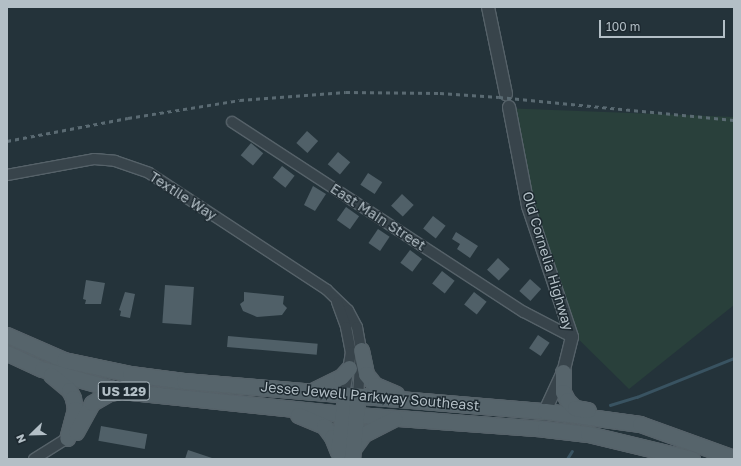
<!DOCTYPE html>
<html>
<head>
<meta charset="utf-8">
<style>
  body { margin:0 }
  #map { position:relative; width:741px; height:466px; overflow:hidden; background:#24333a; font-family:"Golos Text",sans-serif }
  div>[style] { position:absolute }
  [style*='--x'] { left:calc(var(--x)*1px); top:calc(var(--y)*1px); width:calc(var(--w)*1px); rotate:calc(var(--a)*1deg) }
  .green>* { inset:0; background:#29403b }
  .stream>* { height:2.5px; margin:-1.25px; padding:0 1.25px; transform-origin:1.25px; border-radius:1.25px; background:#395361 }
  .building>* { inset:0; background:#506068; transform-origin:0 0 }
  .roads { filter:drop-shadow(1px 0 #566269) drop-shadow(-1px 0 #566269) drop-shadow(0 1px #566269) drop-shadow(0 -1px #566269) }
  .minor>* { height:10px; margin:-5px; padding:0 5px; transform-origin:5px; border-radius:5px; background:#38444b }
  .tertiary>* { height:12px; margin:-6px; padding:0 6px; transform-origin:6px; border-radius:6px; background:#38444b }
  .primary>* { height:15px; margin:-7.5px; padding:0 7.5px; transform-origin:7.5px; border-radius:7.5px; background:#56646b }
  .rail>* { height:2.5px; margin-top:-1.25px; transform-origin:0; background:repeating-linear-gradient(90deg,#5a6a72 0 4px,transparent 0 8px) }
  span { translate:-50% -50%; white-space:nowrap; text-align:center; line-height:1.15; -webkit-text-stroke:3px #1d2930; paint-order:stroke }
  .shield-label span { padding:1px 3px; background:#1d2930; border:1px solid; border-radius:3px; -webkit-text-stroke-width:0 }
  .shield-label { font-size:13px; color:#b3bfc6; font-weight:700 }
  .street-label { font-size:14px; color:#b3bfc6 }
  .frame { position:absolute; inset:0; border:8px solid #b3bfc6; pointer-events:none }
  .north { position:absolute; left:12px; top:414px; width:40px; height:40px; -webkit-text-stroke:3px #1d2930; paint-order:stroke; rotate:247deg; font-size:11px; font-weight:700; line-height:16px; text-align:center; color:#b3bfc6 }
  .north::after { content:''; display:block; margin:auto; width:14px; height:18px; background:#b3bfc6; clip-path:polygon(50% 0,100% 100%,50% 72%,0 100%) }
  .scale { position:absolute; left:599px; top:20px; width:126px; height:18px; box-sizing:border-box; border:2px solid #b3bfc6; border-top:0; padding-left:5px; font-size:12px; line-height:14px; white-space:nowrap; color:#b3bfc6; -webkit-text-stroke:3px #1d2930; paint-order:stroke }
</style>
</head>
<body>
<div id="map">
  <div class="green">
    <div style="clip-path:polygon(503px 108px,734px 117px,734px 305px,629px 389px,561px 322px)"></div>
  </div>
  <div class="stream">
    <div style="--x:610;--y:405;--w:28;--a:-17"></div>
    <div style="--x:637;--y:397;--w:105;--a:-21.9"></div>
    <div style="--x:567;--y:459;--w:9;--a:-58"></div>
  </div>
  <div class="building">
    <div style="left:307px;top:131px;width:15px;height:16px;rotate:42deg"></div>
    <div style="left:251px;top:143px;width:16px;height:16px;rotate:40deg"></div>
    <div style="left:338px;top:152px;width:16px;height:16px;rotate:40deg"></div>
    <div style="left:282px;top:166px;width:16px;height:15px;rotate:38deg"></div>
    <div style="left:368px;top:173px;width:17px;height:14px;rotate:33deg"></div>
    <div style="clip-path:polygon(313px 186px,326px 194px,315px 211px,304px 205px)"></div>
    <div style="left:402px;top:194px;width:16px;height:16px;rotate:43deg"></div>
    <div style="left:346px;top:207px;width:16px;height:16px;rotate:35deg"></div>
    <div style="left:433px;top:216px;width:16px;height:16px;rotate:38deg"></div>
    <div style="left:378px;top:229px;width:14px;height:17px;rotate:34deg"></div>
    <div style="clip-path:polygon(456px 232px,478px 246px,470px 258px,457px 249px,460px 244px,452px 239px)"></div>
    <div style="left:410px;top:250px;width:15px;height:16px;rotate:37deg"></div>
    <div style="left:498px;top:258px;width:16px;height:16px;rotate:43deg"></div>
    <div style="left:442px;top:271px;width:16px;height:16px;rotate:38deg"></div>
    <div style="left:530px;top:279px;width:15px;height:16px;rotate:42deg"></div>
    <div style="clip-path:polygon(86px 280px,105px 283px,101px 304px,85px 304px,86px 300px,83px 299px)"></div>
    <div style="left:165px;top:285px;width:29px;height:38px;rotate:4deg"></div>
    <div style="clip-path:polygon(125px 292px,135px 294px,130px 318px,120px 316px,121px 311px,119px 310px)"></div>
    <div style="clip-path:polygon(244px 292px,284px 296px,283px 304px,287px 308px,282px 315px,257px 317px,243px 311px,240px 304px,244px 301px)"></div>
    <div style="left:474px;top:292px;width:16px;height:16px;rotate:38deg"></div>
    <div style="left:538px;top:335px;width:14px;height:16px;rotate:34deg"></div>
    <div style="left:228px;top:336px;width:90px;height:11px;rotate:5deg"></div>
    <div style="left:101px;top:426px;width:47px;height:15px;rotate:10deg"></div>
    <div style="clip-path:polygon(188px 450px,212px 458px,211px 459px,185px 459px)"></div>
  </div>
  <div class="roads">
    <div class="minor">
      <div style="--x:232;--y:122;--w:348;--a:33.1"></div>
      <div style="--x:524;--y:312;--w:54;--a:27.5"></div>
      <div style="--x:7;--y:175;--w:88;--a:-10.4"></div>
      <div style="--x:94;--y:159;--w:21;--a:5"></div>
      <div style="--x:115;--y:161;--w:36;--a:19"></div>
      <div style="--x:149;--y:173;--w:213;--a:33.3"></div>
      <div style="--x:327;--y:290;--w:29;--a:44"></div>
      <div style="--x:348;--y:310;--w:19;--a:62"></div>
      <div style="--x:357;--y:327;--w:23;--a:80"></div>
      <div style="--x:361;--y:350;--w:46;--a:93.7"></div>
      <div style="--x:337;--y:302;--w:27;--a:70"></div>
      <div style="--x:346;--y:327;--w:25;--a:79"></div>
      <div style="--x:351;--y:352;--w:44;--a:99.2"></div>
      <div style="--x:34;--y:459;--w:39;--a:-32"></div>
    </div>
    <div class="tertiary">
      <div style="--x:488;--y:7;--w:89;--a:78.3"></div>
      <div style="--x:509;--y:107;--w:101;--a:79.1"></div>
      <div style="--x:528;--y:206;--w:138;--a:71.4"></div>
      <div style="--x:572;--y:337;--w:36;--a:104"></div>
      <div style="--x:563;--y:372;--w:43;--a:114.8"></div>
    </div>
    <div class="primary">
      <div style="--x:7;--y:335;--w:62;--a:23.7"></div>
      <div style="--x:64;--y:360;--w:67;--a:12"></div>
      <div style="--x:130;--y:374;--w:54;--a:7.4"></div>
      <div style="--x:184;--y:381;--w:362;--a:4.8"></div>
      <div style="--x:545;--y:411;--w:96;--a:7.8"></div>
      <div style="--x:640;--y:424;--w:100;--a:19.9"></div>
      <div style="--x:361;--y:350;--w:25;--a:78"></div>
      <div style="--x:366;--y:374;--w:14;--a:51"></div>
      <div style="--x:375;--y:385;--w:23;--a:23"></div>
      <div style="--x:7;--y:353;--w:38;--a:25"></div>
      <div style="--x:42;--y:369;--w:82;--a:15.6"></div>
      <div style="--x:121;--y:391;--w:223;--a:5.9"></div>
      <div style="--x:343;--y:414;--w:203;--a:4.2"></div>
      <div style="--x:545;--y:429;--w:43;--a:6.6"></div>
      <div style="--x:588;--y:434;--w:107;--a:13.5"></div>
      <div style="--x:563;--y:372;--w:20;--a:90"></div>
      <div style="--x:563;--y:392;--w:9;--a:63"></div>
      <div style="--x:567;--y:400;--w:11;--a:45"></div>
      <div style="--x:575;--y:408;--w:13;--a:9"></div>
      <div style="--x:51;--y:375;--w:23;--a:40"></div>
      <div style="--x:69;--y:390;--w:9;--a:63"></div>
      <div style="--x:73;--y:398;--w:11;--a:80"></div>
      <div style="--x:75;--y:409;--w:30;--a:105"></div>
      <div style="--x:314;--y:390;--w:30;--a:-26"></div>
      <div style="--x:341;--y:377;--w:12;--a:-48"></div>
      <div style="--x:298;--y:415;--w:28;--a:23"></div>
      <div style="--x:324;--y:426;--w:14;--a:54"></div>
      <div style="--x:332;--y:437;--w:16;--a:68"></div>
      <div style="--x:76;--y:432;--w:33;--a:-61"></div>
      <div style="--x:92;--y:403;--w:20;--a:-30"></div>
      <div style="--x:109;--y:393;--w:12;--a:-9"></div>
      <div style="--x:353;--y:449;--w:19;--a:-54"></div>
      <div style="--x:364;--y:434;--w:34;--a:-27"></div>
      <div style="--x:338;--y:451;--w:47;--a:-82.7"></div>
      <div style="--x:352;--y:459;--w:55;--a:-84.8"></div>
    </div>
  </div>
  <div class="rail">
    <div style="--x:7;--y:141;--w:123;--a:-10.8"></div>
    <div style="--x:128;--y:118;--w:113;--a:-9.1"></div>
    <div style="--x:240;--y:100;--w:106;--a:-4.3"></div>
    <div style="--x:346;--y:92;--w:94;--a:0.6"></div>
    <div style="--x:440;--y:93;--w:59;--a:3.9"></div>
    <div style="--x:499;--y:97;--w:236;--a:5.6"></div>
  </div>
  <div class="shield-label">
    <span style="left:124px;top:391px">US 129</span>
  </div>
  <div class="street-label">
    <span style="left:183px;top:196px;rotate:33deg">Textile Way</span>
    <span style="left:378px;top:217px;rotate:33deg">East Main Street</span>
    <span style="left:548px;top:261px;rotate:73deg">Old Cornelia Highway</span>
    <span style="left:370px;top:396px;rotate:5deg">Jesse Jewell Parkway Southeast</span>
  </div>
  <div class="frame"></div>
  <div class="north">N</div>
  <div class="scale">100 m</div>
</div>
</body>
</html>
